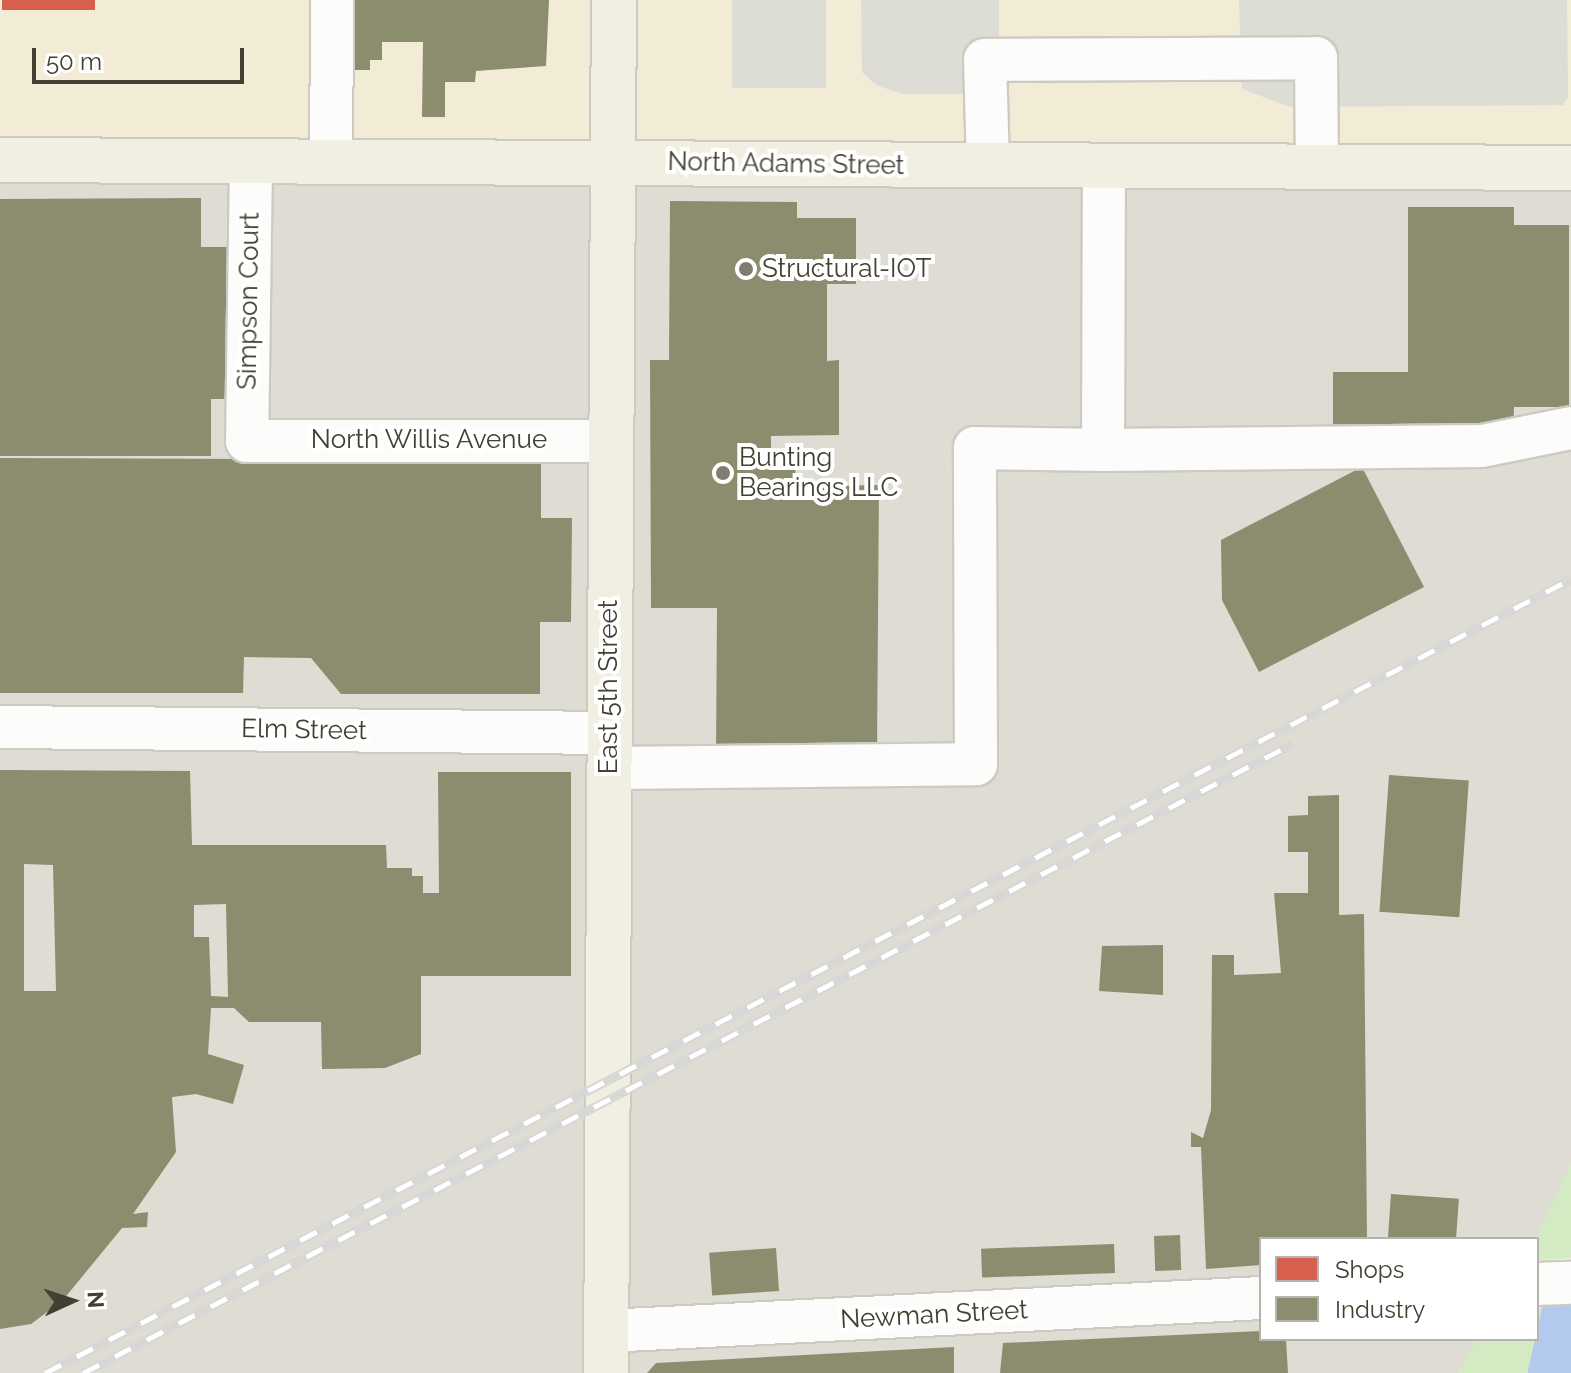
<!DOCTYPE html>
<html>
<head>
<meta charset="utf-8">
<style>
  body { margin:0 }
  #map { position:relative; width:1571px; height:1373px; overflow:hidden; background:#eeede5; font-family:Raleway,sans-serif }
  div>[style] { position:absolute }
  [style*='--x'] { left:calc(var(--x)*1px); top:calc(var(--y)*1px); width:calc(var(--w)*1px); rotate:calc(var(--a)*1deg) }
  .commercial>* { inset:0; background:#f2ecd6; transform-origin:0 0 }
  .industrial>* { inset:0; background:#dedcd3 }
  .green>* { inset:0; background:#d3eac3 }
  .parking>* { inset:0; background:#dddcd5; transform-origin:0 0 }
  .shops>* { inset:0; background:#d6604d; transform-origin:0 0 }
  .industry>* { inset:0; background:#8c8c6e; transform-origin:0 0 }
  .river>* { height:52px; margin:-26px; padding:0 26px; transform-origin:26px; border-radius:26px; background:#b2caee }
  .roads { filter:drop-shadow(2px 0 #cccbc3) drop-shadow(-2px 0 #cccbc3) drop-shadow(0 2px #cccbc3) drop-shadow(0 -2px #cccbc3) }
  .minor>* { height:42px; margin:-21px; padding:0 21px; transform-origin:21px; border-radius:21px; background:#fcfcfb }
  .major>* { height:44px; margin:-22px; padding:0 22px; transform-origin:22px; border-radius:22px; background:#f0efe1 }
  .rail>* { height:9px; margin-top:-4.5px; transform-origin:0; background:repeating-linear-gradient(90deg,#fff 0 18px,#d7d7d6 0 36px); box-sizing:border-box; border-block:2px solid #d7d7d6 }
  .dots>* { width:22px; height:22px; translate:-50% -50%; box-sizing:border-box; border:4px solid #fff; border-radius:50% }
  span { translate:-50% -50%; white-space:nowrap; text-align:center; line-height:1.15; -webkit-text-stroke:8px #fff; paint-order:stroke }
  .street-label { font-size:26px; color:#434032 }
  .poi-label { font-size:26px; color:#434032 }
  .left { translate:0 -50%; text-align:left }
  .legend { position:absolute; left:1259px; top:1237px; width:280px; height:104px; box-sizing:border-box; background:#fff; border:2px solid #b4b3ad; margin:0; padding:10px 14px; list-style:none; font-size:24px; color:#434032 }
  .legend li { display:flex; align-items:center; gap:16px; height:40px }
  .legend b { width:40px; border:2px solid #b4b3ad }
  .north { position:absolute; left:32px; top:1261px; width:80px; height:80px; -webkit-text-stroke:6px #fff; paint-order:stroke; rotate:87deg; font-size:22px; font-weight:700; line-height:32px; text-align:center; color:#434032 }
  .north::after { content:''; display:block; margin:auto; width:28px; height:36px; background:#434032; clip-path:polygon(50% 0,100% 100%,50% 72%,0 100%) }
  .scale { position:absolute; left:32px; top:48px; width:212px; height:36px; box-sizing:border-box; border:4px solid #434032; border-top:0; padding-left:10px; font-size:24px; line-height:28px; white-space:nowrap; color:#434032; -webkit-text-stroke:6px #fff; paint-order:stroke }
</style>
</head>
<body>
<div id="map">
  <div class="commercial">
    <div style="left:0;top:0;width:1571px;height:182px"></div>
  </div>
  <div class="industrial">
    <div style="clip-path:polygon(0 182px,1571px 190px,1571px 1165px,1535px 1239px,1261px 1239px,1261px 1339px,1478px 1339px,1458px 1373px,0 1373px)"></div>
  </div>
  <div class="green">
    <div style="clip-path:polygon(1571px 1165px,1571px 1258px,1537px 1260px,1535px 1239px)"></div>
    <div style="clip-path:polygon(1571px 1306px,1571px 1373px,1458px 1373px,1478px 1339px,1537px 1339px,1537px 1308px)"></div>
  </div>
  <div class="parking">
    <div style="left:732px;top:0;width:94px;height:88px"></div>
    <div style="clip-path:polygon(861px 0,999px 0,999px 94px,902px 94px,876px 85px,862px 72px)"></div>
    <div style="clip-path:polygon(1239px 0,1567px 0,1568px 97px,1563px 105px,1290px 107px,1242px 89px)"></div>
  </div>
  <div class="shops">
    <div style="left:2px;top:0;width:93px;height:10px"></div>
  </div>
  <div class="industry">
    <div style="clip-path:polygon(344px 0,549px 0,546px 66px,476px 71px,475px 82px,445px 82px,445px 117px,422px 117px,423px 42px,382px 42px,382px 60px,370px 60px,370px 70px,344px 70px)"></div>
    <div style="clip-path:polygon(201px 198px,201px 247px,240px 247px,240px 399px,211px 399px,211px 456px,0 456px,0 199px)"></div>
    <div style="clip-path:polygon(670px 201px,797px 202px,797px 218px,856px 218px,856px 284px,827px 284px,827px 361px,839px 360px,839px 435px,771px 436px,771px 462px,795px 461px,796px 487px,879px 485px,877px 753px,716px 759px,717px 608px,651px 608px,650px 360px,669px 360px)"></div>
    <div style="clip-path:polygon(1408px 207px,1514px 207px,1514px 225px,1569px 225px,1569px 407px,1514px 407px,1513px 440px,1333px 440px,1333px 372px,1408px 372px)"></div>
    <div style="clip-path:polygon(0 458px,541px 460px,541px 518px,572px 518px,571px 622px,540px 622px,540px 694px,341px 694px,311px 658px,244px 657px,243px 693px,0 693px)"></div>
    <div style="clip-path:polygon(1362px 467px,1424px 587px,1259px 672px,1222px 600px,1221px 540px)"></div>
    <div style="clip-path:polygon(evenodd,0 770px,190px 771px,192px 845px,386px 845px,387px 868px,412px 868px,412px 876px,423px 876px,423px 893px,439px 893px,438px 772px,571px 772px,571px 976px,421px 976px,421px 1054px,385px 1068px,322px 1069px,321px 1022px,249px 1022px,234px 1008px,211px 1008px,208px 1054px,244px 1065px,233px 1104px,196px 1094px,172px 1097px,176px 1152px,133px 1214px,148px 1212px,147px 1227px,122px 1228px,63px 1300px,31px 1324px,0 1329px,0 770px,24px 864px,53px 865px,56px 991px,24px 991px,24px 864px,0 770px,226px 904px,228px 997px,211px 996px,209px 937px,194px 937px,194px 905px,226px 904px)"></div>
    <div style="left:1389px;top:775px;width:80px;height:137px;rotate:4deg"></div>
    <div style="clip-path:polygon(1339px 795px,1339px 915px,1364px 914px,1367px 1239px,1261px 1239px,1261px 1265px,1206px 1269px,1201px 1147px,1191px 1147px,1191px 1132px,1203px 1138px,1211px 1110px,1212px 955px,1234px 955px,1234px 975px,1281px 973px,1274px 893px,1308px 893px,1308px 852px,1288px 852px,1288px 816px,1308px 815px,1308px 796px)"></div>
    <div style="clip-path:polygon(1163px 945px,1163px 995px,1099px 991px,1102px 946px)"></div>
    <div style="left:1391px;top:1194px;width:68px;height:45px;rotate:4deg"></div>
    <div style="left:1180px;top:1235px;width:35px;height:26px;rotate:88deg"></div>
    <div style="left:1114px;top:1244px;width:29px;height:133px;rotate:88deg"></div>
    <div style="left:776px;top:1248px;width:43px;height:67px;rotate:86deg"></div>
    <div style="clip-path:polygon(1261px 1331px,1261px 1339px,1286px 1339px,1288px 1373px,1000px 1373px,1003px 1343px)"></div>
    <div style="clip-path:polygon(954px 1347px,954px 1373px,647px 1373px,656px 1363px)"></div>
  </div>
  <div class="river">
    <div style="--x:1554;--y:1373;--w:77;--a:-77.2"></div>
  </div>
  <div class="roads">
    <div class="minor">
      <div style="--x:251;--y:161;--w:280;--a:90.8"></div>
      <div style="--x:247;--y:441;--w:363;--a:0"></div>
      <div style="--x:331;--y:161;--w:161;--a:-89.6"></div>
      <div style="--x:988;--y:166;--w:106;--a:-91.6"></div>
      <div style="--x:985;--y:60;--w:331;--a:-0.3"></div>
      <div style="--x:1316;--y:58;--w:109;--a:89.5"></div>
      <div style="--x:1104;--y:166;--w:284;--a:90.2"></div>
      <div style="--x:1103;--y:450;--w:379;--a:-0.6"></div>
      <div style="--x:1482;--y:446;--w:91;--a:-11.4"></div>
      <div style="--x:0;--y:727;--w:609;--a:0.56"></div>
      <div style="--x:609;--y:768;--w:367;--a:-0.6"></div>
      <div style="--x:976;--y:764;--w:316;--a:-90.2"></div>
      <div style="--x:975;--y:448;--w:128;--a:0.9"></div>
      <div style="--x:1537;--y:1284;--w:34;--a:-2"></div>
      <div style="--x:606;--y:1331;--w:656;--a:-2.88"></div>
    </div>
    <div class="major">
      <div style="--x:0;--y:160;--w:1571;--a:0.29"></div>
      <div style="--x:606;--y:1373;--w:1373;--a:-89.67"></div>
    </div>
  </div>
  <div class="rail">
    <div style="--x:45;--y:1373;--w:1720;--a:-27.49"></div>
    <div style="--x:83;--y:1373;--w:1363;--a:-27.49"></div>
  </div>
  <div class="dots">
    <div style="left:746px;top:269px;background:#7f7d71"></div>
    <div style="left:723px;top:473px;background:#7f7d71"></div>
  </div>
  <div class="street-label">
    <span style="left:786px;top:164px;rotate:1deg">North Adams Street</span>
    <span style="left:249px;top:301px;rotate:-89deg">Simpson Court</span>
    <span style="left:429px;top:440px">North Willis Avenue</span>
    <span style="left:609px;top:687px;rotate:-90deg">East 5th Street</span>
    <span style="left:304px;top:730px;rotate:1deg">Elm Street</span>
    <span style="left:934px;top:1315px;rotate:-3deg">Newman Street</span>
  </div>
  <div class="poi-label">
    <span class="left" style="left:762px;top:269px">Structural-IOT</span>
    <span class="left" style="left:739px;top:473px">Bunting<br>Bearings LLC</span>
  </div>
  <ul class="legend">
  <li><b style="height:22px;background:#d6604d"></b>Shops</li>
  <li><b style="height:22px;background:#8c8c6e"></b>Industry</li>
  </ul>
  <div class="north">N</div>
  <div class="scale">50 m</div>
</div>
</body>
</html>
